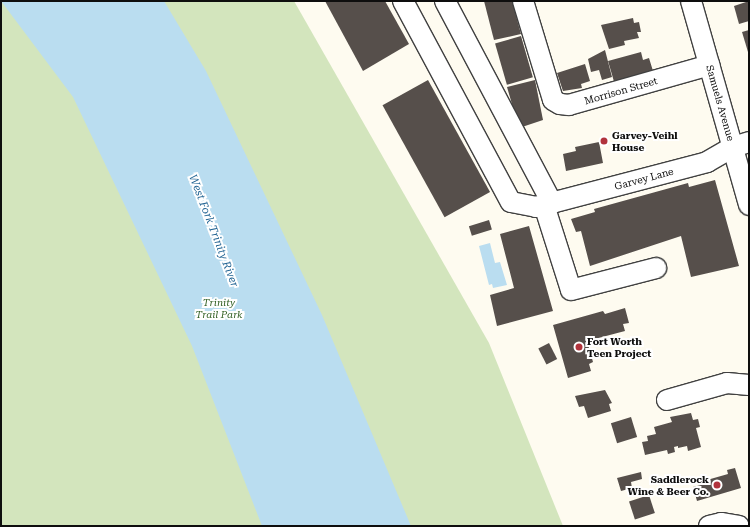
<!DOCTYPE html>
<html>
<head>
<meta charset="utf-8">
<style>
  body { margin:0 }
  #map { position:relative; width:750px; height:527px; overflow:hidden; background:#fefbf0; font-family:"Roboto Serif",serif }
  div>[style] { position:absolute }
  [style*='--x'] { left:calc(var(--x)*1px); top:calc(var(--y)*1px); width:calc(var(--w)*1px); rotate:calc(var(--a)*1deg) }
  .green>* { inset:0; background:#d3e5bd }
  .water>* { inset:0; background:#baddf0 }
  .building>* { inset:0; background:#564f4b; transform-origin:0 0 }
  .roads { filter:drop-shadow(1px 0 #414141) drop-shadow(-1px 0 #414141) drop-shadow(0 1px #414141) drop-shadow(0 -1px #414141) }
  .minor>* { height:20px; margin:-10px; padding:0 10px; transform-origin:10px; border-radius:10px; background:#fff }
  .dots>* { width:11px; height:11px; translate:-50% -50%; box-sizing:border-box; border:2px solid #fff; border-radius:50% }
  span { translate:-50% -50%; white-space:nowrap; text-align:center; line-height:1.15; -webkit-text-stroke:4px #fff; paint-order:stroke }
  .street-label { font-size:10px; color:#0e0e0e }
  .poi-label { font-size:10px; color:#0e0e0e; font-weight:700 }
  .left { translate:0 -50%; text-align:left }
  .right { translate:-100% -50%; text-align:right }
  .park-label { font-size:10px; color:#326024; font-style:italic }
  .water-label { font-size:11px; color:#236594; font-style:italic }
  .frame { position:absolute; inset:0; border:2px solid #0e0e0e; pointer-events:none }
</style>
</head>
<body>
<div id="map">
  <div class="green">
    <div style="clip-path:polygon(1px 1px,294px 1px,489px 343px,563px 526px,1px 526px)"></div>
  </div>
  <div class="water">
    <div style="clip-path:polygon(1px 1px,164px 1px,206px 71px,322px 315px,411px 526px,262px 526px,192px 346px,73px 97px)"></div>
    <div style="clip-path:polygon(490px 243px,495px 263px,500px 262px,507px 285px,493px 288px,492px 284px,489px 285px,479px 246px)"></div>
  </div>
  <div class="building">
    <div style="clip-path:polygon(325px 1px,385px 1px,409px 44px,363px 71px)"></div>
    <div style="clip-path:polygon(484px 1px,512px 1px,521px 34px,494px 40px)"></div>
    <div style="clip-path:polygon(749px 1px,749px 21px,739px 24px,734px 6px)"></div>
    <div style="clip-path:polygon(633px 18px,634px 23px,639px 22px,641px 32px,637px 32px,639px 38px,624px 41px,625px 45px,609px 49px,601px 25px)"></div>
    <div style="clip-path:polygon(749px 30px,749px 51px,748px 52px,742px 32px)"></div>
    <div style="left:521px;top:36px;width:43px;height:27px;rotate:74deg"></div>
    <div style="clip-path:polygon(605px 50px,612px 77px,602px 80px,599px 70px,591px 72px,588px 59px)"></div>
    <div style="clip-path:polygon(641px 52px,643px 60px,649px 58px,653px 71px,615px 85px,608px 61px)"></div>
    <div style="clip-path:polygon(585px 64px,590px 81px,581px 84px,582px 88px,563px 91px,557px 73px)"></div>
    <div style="left:428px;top:80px;width:128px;height:52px;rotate:61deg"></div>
    <div style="clip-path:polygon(535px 80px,543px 120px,519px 128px,507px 87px)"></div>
    <div style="clip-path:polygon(599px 142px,603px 163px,566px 171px,563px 154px,576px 151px,575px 147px)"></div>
    <div style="clip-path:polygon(715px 180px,739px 266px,691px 277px,681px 236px,590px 266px,581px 231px,576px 232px,571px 219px,595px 212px,594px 209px,688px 183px,689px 187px)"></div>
    <div style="left:489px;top:220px;width:10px;height:21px;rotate:73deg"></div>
    <div style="clip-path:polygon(529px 226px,553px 311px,497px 326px,490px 295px,514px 288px,500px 234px)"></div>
    <div style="clip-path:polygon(625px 308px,629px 323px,623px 324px,625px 331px,587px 341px,593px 362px,589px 364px,591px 371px,568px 378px,553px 325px,603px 311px,605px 314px)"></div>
    <div style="left:549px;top:343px;width:18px;height:12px;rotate:63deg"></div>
    <div style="clip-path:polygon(605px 390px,612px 403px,609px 404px,611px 411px,588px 418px,584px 406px,579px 407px,575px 396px)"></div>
    <div style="clip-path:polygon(691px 413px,693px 420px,698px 419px,700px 427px,696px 428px,701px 447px,688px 451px,687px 446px,678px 448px,678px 446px,674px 447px,675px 452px,668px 454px,667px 450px,645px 455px,642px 442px,648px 441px,647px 436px,656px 434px,654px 427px,672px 422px,670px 417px)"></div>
    <div style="left:631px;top:417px;width:21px;height:21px;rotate:73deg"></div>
    <div style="clip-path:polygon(735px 468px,741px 488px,697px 501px,693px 487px,701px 485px,700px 482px,728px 474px,727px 470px)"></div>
    <div style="clip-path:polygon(641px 472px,642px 479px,631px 482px,632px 488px,621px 491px,617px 478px)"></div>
    <div style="left:649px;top:495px;width:19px;height:21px;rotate:72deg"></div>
  </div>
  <div class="roads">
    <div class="minor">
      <div style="--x:403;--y:1;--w:228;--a:61.8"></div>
      <div style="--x:511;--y:202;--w:25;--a:11"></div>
      <div style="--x:536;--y:207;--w:177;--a:-14.7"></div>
      <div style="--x:707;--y:162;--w:30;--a:-30"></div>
      <div style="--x:733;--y:147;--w:17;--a:-17"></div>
      <div style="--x:445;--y:1;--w:229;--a:62.1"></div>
      <div style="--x:523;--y:1;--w:103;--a:73.1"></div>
      <div style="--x:553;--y:100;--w:8;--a:30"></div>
      <div style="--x:560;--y:104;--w:9;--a:6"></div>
      <div style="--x:569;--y:105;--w:146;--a:-15.9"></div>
      <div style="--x:691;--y:1;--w:212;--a:74.1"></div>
      <div style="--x:544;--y:205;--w:89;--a:72.4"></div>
      <div style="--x:571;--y:290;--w:88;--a:-14.5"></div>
      <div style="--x:667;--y:400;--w:62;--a:-15.8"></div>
      <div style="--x:727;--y:383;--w:22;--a:5"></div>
      <div style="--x:709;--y:526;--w:12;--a:-14"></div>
      <div style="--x:721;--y:523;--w:18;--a:9"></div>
    </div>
  </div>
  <div class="dots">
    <div style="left:604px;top:141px;background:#b1333c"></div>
    <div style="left:579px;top:347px;background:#b1333c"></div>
    <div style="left:717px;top:485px;background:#b1333c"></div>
  </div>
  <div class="street-label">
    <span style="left:621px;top:91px;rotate:-16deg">Morrison Street</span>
    <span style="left:720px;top:103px;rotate:74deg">Samuels Avenue</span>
    <span style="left:644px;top:179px;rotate:-15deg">Garvey Lane</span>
  </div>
  <div class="poi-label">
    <span class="left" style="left:612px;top:141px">Garvey-Veihl<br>House</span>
    <span class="left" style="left:587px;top:347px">Fort Worth<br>Teen Project</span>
    <span class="right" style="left:709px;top:485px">Saddlerock<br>Wine &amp; Beer Co.</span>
  </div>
  <div class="park-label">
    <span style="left:219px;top:308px">Trinity<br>Trail Park</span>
  </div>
  <div class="water-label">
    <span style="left:213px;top:231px;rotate:69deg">West Fork Trinity River</span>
  </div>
  <div class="frame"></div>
</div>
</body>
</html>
